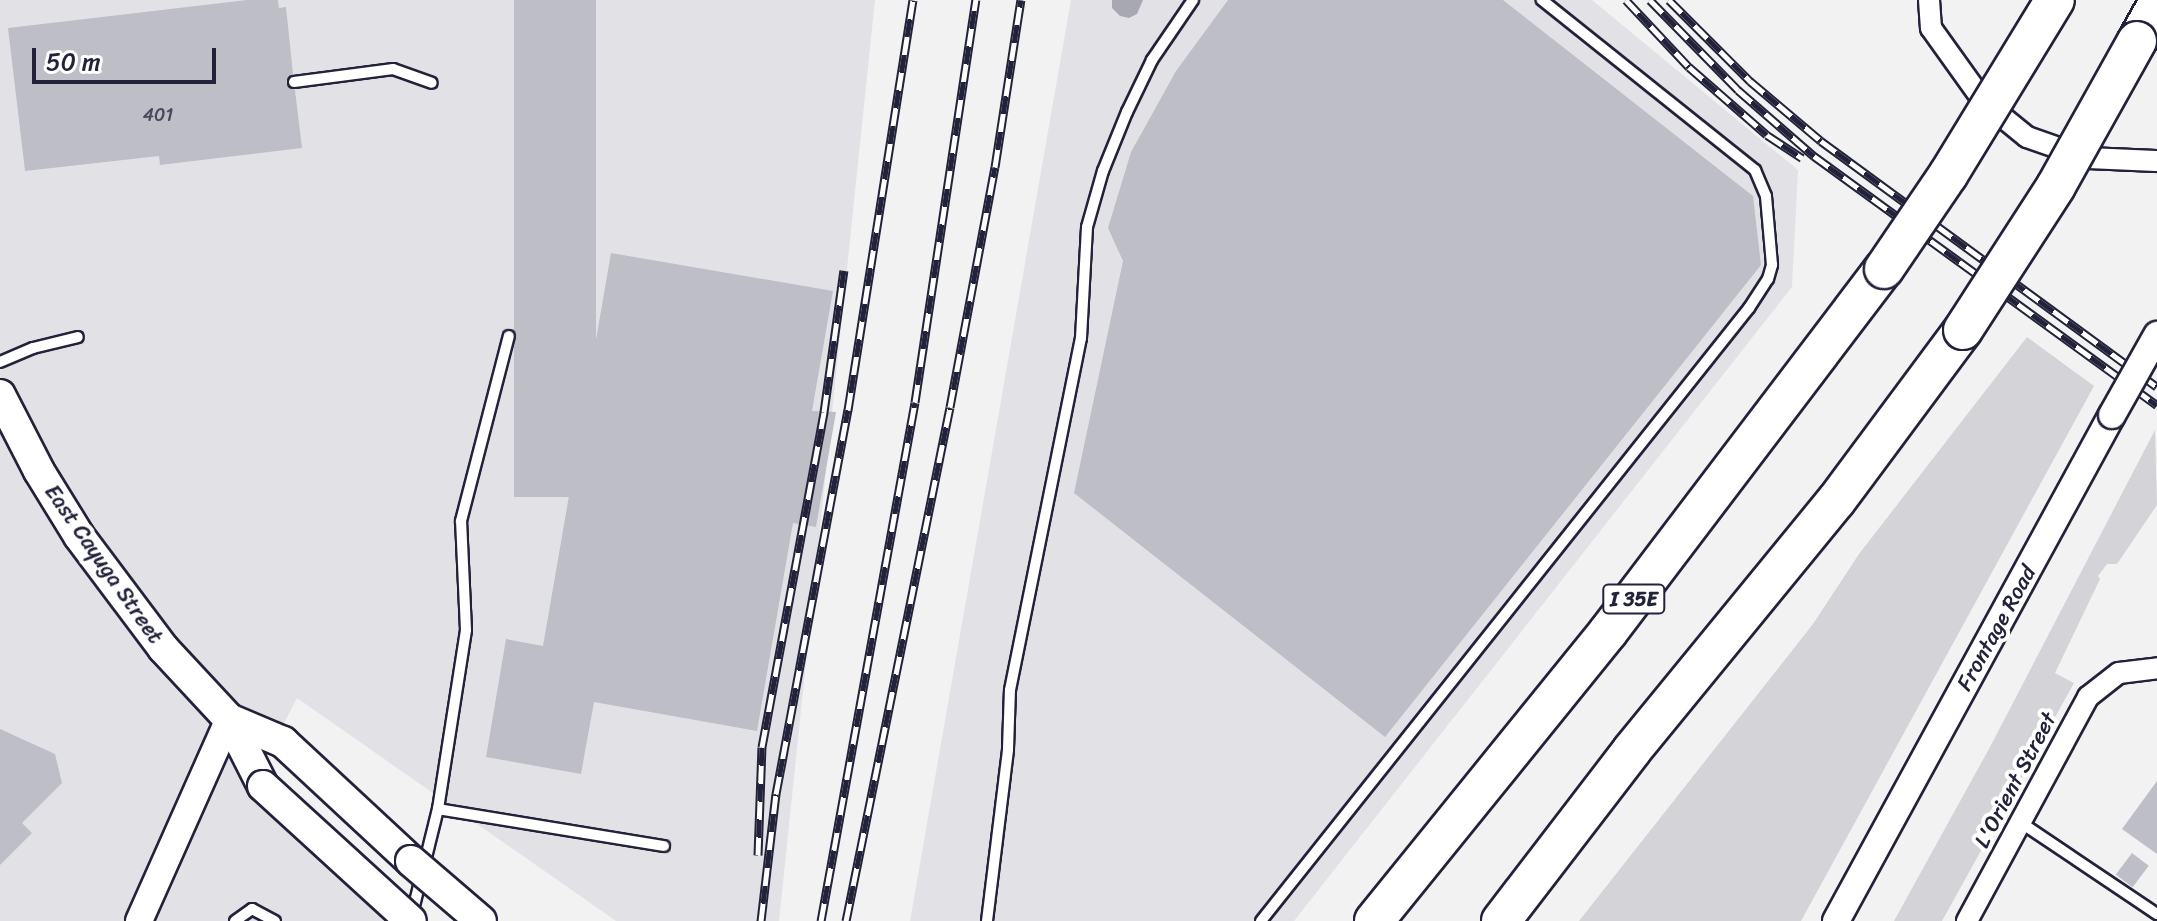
<!DOCTYPE html>
<html>
<head>
<meta charset="utf-8">
<style>
  body { margin:0 }
  #map { position:relative; width:2157px; height:921px; overflow:hidden; background:#f2f2f3; font-family:Sriracha,sans-serif }
  div>[style] { position:absolute }
  [style*='--x'] { left:calc(var(--x)*1px); top:calc(var(--y)*1px); width:calc(var(--w)*1px); rotate:calc(var(--a)*1deg) }
  .built>* { inset:0; background:#e2e2e6 }
  .green>* { inset:0; background:#d3d3d8 }
  .water>* { inset:0; background:#a8a8b2 }
  .building>* { inset:0; background:#bebec6; transform-origin:0 0 }
  .roads { filter:drop-shadow(2px 0 #22223b) drop-shadow(-2px 0 #22223b) drop-shadow(0 2px #22223b) drop-shadow(0 -2px #22223b) }
  .service>* { height:10px; margin:-5px; padding:0 5px; transform-origin:5px; border-radius:5px; background:#fff }
  .minor>* { height:20px; margin:-10px; padding:0 10px; transform-origin:10px; border-radius:10px; background:#fff }
  .tertiary>* { height:26px; margin:-13px; padding:0 13px; transform-origin:13px; border-radius:13px; background:#fff }
  .secondary>* { height:30px; margin:-15px; padding:0 15px; transform-origin:15px; border-radius:15px; background:#fff }
  .motorway>* { height:38px; margin:-19px; padding:0 19px; transform-origin:19px; border-radius:19px; background:#fff }
  .rail>* { height:9px; margin-top:-4.5px; transform-origin:0; background:repeating-linear-gradient(90deg,#fff 0 18px,#22223b 0 36px); box-sizing:border-box; border-block:2px solid #22223b }
  .bridges { filter:drop-shadow(2px 0 #22223b) drop-shadow(-2px 0 #22223b) drop-shadow(0 2px #22223b) drop-shadow(0 -2px #22223b) }
  .tertiary-bridge>* { height:26px; margin:-13px; padding:0 13px; transform-origin:13px; border-radius:13px; background:#fff }
  .secondary-bridge>* { height:30px; margin:-15px; padding:0 15px; transform-origin:15px; border-radius:15px; background:#fff }
  .motorway-bridge>* { height:38px; margin:-19px; padding:0 19px; transform-origin:19px; border-radius:19px; background:#fff }
  span { translate:-50% -50%; white-space:nowrap; text-align:center; line-height:1.15; -webkit-text-stroke:8px #fff; paint-order:stroke }
  .number-label { font-size:18px; color:#49495e }
  .number-label span { -webkit-text-stroke-width:0 }
  .shield-label span { padding:2px 6px; background:#fff; border:2px solid; border-radius:6px; -webkit-text-stroke-width:0 }
  .shield-label { font-size:20px; color:#22223b; font-weight:700 }
  .street-label { font-size:22px; color:#22223b }
  .scale { position:absolute; left:32px; top:48px; width:184px; height:36px; box-sizing:border-box; border:4px solid #22223b; border-top:0; padding-left:10px; font-size:24px; line-height:28px; white-space:nowrap; color:#22223b; -webkit-text-stroke:6px #fff; paint-order:stroke }
</style>
</head>
<body>
<div id="map">
  <div class="built">
    <div style="clip-path:polygon(0 0,875px 0,779px 921px,616px 921px,297px 698px,250px 788px,387px 912px,383px 921px,0 921px)"></div>
    <div style="clip-path:polygon(1071px 0,1592px 0,1798px 170px,1792px 287px,1294px 921px,910px 921px)"></div>
  </div>
  <div class="green">
    <div style="clip-path:polygon(2027px 337px,2094px 386px,1801px 921px,1579px 921px,1813px 624px,1859px 554px)"></div>
    <div style="clip-path:polygon(2155px 430px,2157px 505px,2117px 564px,2107px 564px,2098px 576px,2100px 579px,2055px 673px,2074px 683px,1942px 921px,1894px 921px,1990px 747px)"></div>
  </div>
  <div class="water">
    <div style="clip-path:polygon(1112px 0,1143px 0,1137px 14px,1129px 18px,1120px 16px,1112px 8px)"></div>
  </div>
  <div class="building">
    <div style="clip-path:polygon(247px 0,278px 0,279px 8px,286px 7px,293px 74px,286px 82px,295px 90px,302px 148px,160px 165px,159px 156px,25px 171px,8px 28px)"></div>
    <div style="left:514px;top:0;width:82px;height:497px"></div>
    <div style="clip-path:polygon(1228px 0,1503px 0,1753px 196px,1761px 265px,1385px 737px,1074px 493px,1123px 261px,1108px 228px,1131px 152px,1176px 71px)"></div>
    <div style="clip-path:polygon(611px 253px,833px 291px,812px 411px,836px 412px,816px 527px,793px 523px,757px 731px,594px 702px,581px 774px,486px 757px,506px 639px,543px 646px)"></div>
    <div style="clip-path:polygon(0 729px,55px 754px,62px 783px,22px 823px,32px 833px,0 865px)"></div>
    <div style="clip-path:polygon(2157px 781px,2157px 854px,2122px 829px)"></div>
    <div style="left:2132px;top:853px;width:21px;height:27px;rotate:37deg"></div>
  </div>
  <div class="roads">
    <div class="service">
      <div style="--x:294;--y:82;--w:100;--a:-7.5"></div>
      <div style="--x:393;--y:69;--w:41;--a:19.7"></div>
      <div style="--x:0;--y:362;--w:36;--a:-23"></div>
      <div style="--x:33;--y:348;--w:46;--a:-13.7"></div>
      <div style="--x:438;--y:809;--w:181;--a:-81.1"></div>
      <div style="--x:466;--y:630;--w:109;--a:-92.6"></div>
      <div style="--x:461;--y:521;--w:191;--a:-75.5"></div>
      <div style="--x:2020;--y:822;--w:165;--a:33.9"></div>
      <div style="--x:412;--y:914;--w:108;--a:-76.1"></div>
      <div style="--x:438;--y:809;--w:229;--a:9.3"></div>
      <div style="--x:235;--y:921;--w:21;--a:-35"></div>
      <div style="--x:252;--y:909;--w:26;--a:28"></div>
      <div style="--x:987;--y:921;--w:173;--a:-83"></div>
      <div style="--x:1008;--y:749;--w:59;--a:-88.1"></div>
      <div style="--x:1010;--y:690;--w:359;--a:-78.6"></div>
      <div style="--x:1081;--y:338;--w:111;--a:-86.9"></div>
      <div style="--x:1087;--y:227;--w:58;--a:-74.1"></div>
      <div style="--x:1103;--y:171;--w:64;--a:-67.9"></div>
      <div style="--x:1127;--y:112;--w:58;--a:-64.3"></div>
      <div style="--x:1152;--y:60;--w:73;--a:-55.7"></div>
      <div style="--x:1261;--y:921;--w:784;--a:-51.48"></div>
      <div style="--x:1749;--y:308;--w:35;--a:-57"></div>
      <div style="--x:1768;--y:279;--w:15;--a:-74"></div>
      <div style="--x:1772;--y:265;--w:69;--a:-95"></div>
      <div style="--x:1766;--y:196;--w:28;--a:-113"></div>
      <div style="--x:1755;--y:170;--w:273;--a:-141.4"></div>
    </div>
    <div class="minor">
      <div style="--x:1929;--y:0;--w:28;--a:86"></div>
      <div style="--x:1931;--y:28;--w:91;--a:54.4"></div>
      <div style="--x:1984;--y:102;--w:55;--a:39.1"></div>
      <div style="--x:2027;--y:137;--w:64;--a:19.3"></div>
      <div style="--x:2087;--y:158;--w:70;--a:2.5"></div>
      <div style="--x:1967;--y:921;--w:255;--a:-61.6"></div>
      <div style="--x:2088;--y:697;--w:39;--a:-38"></div>
      <div style="--x:2119;--y:673;--w:38;--a:-7"></div>
    </div>
    <div class="tertiary">
      <div style="--x:139;--y:921;--w:221;--a:-66"></div>
      <div style="--x:1836;--y:921;--w:576;--a:-61.39"></div>
    </div>
    <div class="secondary">
      <div style="--x:0;--y:395;--w:85;--a:62.8"></div>
      <div style="--x:39;--y:471;--w:76;--a:58.4"></div>
      <div style="--x:79;--y:536;--w:140;--a:53.1"></div>
      <div style="--x:163;--y:648;--w:97;--a:47.1"></div>
      <div style="--x:229;--y:719;--w:75;--a:63.1"></div>
      <div style="--x:229;--y:719;--w:59;--a:23.1"></div>
      <div style="--x:283;--y:742;--w:175;--a:42.9"></div>
    </div>
    <div class="motorway">
      <div style="--x:2137;--y:41;--w:41;--a:-60.9"></div>
      <div style="--x:1374;--y:921;--w:372;--a:-51"></div>
      <div style="--x:1608;--y:632;--w:456;--a:-52.8"></div>
      <div style="--x:1501;--y:921;--w:215;--a:-52.5"></div>
      <div style="--x:1632;--y:750;--w:322;--a:-50.7"></div>
      <div style="--x:1836;--y:501;--w:213;--a:-53.4"></div>
    </div>
  </div>
  <div class="rail">
    <div style="--x:1626;--y:0;--w:92;--a:46.8"></div>
    <div style="--x:1689;--y:67;--w:103;--a:41.1"></div>
    <div style="--x:1767;--y:135;--w:42;--a:33.3"></div>
    <div style="--x:1650;--y:0;--w:126;--a:45.6"></div>
    <div style="--x:1738;--y:90;--w:101;--a:41"></div>
    <div style="--x:1814;--y:156;--w:424;--a:36"></div>
    <div style="--x:1669;--y:0;--w:115;--a:45"></div>
    <div style="--x:1750;--y:81;--w:93;--a:40.2"></div>
    <div style="--x:1821;--y:141;--w:416;--a:36.2"></div>
    <div style="--x:758;--y:855;--w:108;--a:-87.9"></div>
    <div style="--x:762;--y:747;--w:341;--a:-79.5"></div>
    <div style="--x:824;--y:412;--w:143;--a:-82"></div>
    <div style="--x:761;--y:921;--w:128;--a:-83.3"></div>
    <div style="--x:776;--y:794;--w:391;--a:-79.4"></div>
    <div style="--x:848;--y:410;--w:415;--a:-81"></div>
    <div style="--x:821;--y:921;--w:527;--a:-79.73"></div>
    <div style="--x:915;--y:402;--w:407;--a:-81.4"></div>
    <div style="--x:846;--y:921;--w:524;--a:-78.56"></div>
    <div style="--x:950;--y:407;--w:244;--a:-79.4"></div>
    <div style="--x:995;--y:167;--w:169;--a:-81.2"></div>
  </div>
  <div class="bridges">
    <div class="tertiary-bridge">
      <div style="--x:2112;--y:415;--w:92;--a:-60.6"></div>
    </div>
    <div class="secondary-bridge">
      <div style="--x:263;--y:786;--w:200;--a:42.4"></div>
      <div style="--x:411;--y:861;--w:92;--a:40.6"></div>
    </div>
    <div class="motorway-bridge">
      <div style="--x:1884;--y:269;--w:114;--a:-55.8"></div>
      <div style="--x:1948;--y:175;--w:205;--a:-58.6"></div>
      <div style="--x:1963;--y:330;--w:171;--a:-57.1"></div>
      <div style="--x:2056;--y:186;--w:166;--a:-60.8"></div>
    </div>
  </div>
  <div class="number-label">
    <span style="left:158px;top:115px">401</span>
  </div>
  <div class="shield-label">
    <span style="left:1634px;top:599px">I 35E</span>
  </div>
  <div class="street-label">
    <span style="left:104px;top:564px;rotate:55deg">East Cayuga Street</span>
    <span style="left:1996px;top:628px;rotate:-61deg">Frontage Road</span>
    <span style="left:2015px;top:780px;rotate:-62deg">L'Orient Street</span>
  </div>
  <div class="scale">50 m</div>
</div>
</body>
</html>
